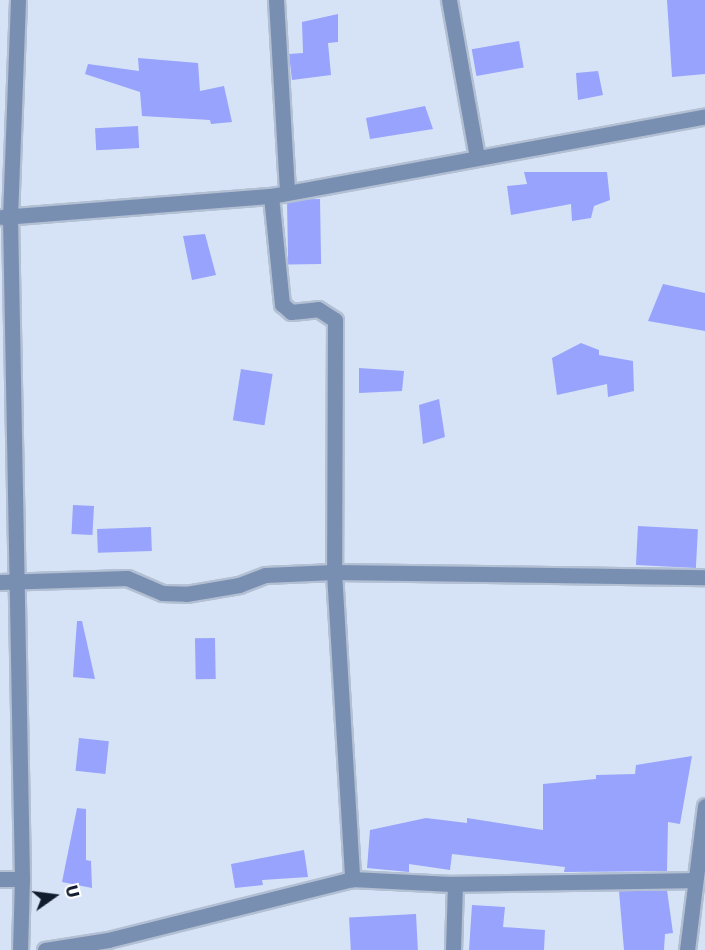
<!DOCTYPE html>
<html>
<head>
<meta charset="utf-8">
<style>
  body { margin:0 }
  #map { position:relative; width:705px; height:950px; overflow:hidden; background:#d6e3f6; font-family:"DejaVu Sans",sans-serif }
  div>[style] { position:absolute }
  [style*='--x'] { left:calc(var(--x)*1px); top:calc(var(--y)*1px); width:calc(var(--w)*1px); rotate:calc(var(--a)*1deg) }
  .building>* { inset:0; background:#97a3fc; transform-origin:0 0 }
  .roads { filter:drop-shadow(2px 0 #b3bfd2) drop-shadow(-2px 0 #b3bfd2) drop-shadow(0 2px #b3bfd2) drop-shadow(0 -2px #b3bfd2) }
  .minor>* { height:15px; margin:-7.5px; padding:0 7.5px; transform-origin:7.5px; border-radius:7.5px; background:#788fb2 }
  span { translate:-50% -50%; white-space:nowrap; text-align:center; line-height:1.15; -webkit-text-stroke:6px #fff; paint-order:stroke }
  .north { position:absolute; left:24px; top:866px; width:60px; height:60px; -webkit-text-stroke:4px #fff; paint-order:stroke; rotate:76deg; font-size:16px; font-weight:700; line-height:24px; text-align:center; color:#111d2e }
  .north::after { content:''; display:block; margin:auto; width:21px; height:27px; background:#111d2e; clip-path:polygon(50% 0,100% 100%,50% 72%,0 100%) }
</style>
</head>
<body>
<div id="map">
  <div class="building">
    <div style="clip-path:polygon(667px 0,705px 0,705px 74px,672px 77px)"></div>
    <div style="clip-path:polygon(338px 14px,338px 42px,328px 43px,331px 75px,292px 80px,289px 54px,303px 53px,302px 22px)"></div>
    <div style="left:519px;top:41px;width:27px;height:48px;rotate:80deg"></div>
    <div style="clip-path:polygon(138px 58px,198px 63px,200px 91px,224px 86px,232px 122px,211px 124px,210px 120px,142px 116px,140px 92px,85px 74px,88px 64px,139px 71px)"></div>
    <div style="clip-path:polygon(598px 71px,603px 95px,578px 100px,576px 73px)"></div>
    <div style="clip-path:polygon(425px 106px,433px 129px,370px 139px,366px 118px)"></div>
    <div style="left:138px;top:126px;width:22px;height:43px;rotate:87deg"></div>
    <div style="clip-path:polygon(524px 172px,607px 172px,610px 200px,594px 206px,591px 218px,572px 221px,571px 204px,511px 215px,507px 186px,527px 184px)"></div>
    <div style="left:320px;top:199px;width:65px;height:33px;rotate:89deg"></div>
    <div style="clip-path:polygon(205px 234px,216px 275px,192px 280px,183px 236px)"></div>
    <div style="clip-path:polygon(663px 284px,705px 293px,705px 331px,648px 321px)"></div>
    <div style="clip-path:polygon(581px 343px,599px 350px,599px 355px,633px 361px,634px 391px,608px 397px,607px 384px,557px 395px,552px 358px)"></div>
    <div style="clip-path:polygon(359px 368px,404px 371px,402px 391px,359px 393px)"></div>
    <div style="left:241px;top:369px;width:32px;height:52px;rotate:9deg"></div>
    <div style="clip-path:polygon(439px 399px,445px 437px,423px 444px,419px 405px)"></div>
    <div style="left:73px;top:505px;width:21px;height:29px;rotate:3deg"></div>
    <div style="left:638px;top:526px;width:60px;height:39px;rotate:3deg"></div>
    <div style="left:151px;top:527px;width:24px;height:54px;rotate:88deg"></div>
    <div style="clip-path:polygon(77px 621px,82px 621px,95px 679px,73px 677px)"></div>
    <div style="left:215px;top:638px;width:41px;height:20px;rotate:89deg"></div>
    <div style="left:79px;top:738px;width:30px;height:33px;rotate:6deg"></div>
    <div style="clip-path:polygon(692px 756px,680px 824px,668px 822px,667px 871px,564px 872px,565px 867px,452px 854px,450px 870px,409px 864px,409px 872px,367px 868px,370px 830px,426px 818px,467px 823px,467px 818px,543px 830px,543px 784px,596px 779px,596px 775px,635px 774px,636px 765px)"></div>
    <div style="clip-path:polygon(77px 808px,86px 809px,86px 860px,91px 861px,92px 888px,62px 882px)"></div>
    <div style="clip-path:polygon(304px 850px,308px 877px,262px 880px,263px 885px,235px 888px,231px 864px)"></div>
    <div style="clip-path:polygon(667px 890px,673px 933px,665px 934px,664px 950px,624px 950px,619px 891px)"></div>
    <div style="clip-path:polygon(472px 905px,505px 907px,503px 927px,545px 930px,544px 950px,469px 950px)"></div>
    <div style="left:416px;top:914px;width:36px;height:67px;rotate:87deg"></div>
  </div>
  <div class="roads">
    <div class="minor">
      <div style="--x:18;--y:0;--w:216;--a:92.1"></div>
      <div style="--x:10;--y:216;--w:663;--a:88.96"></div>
      <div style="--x:22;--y:879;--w:71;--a:91.6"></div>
      <div style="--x:276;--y:0;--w:193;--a:86.7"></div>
      <div style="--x:449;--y:0;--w:159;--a:79.9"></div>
      <div style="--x:271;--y:196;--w:109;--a:84.2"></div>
      <div style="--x:282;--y:304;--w:12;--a:42"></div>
      <div style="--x:291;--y:312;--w:27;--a:-6"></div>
      <div style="--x:318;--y:309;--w:20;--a:33"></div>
      <div style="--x:335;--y:320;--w:252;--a:90.2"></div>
      <div style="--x:334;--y:572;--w:308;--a:86.6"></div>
      <div style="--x:2;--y:217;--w:270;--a:-4.5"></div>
      <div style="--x:271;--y:196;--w:441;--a:-10.4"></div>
      <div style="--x:0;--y:582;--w:127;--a:-1.8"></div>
      <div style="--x:127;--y:578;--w:38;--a:23"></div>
      <div style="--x:162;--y:593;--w:24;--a:2"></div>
      <div style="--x:186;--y:594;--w:54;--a:-9.6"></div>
      <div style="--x:239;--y:585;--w:28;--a:-21"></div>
      <div style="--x:265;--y:575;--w:69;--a:-2.5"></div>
      <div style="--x:334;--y:572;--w:371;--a:0.8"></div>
      <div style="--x:0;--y:879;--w:22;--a:0"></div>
      <div style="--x:45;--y:950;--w:64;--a:-9"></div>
      <div style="--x:108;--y:940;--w:252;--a:-14"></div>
      <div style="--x:352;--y:879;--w:99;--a:2.9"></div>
      <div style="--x:451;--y:884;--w:243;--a:-0.9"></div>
      <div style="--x:453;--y:950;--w:66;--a:-88.3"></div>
      <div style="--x:687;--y:950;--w:145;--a:-82.9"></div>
    </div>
  </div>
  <div class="north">U</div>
</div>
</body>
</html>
